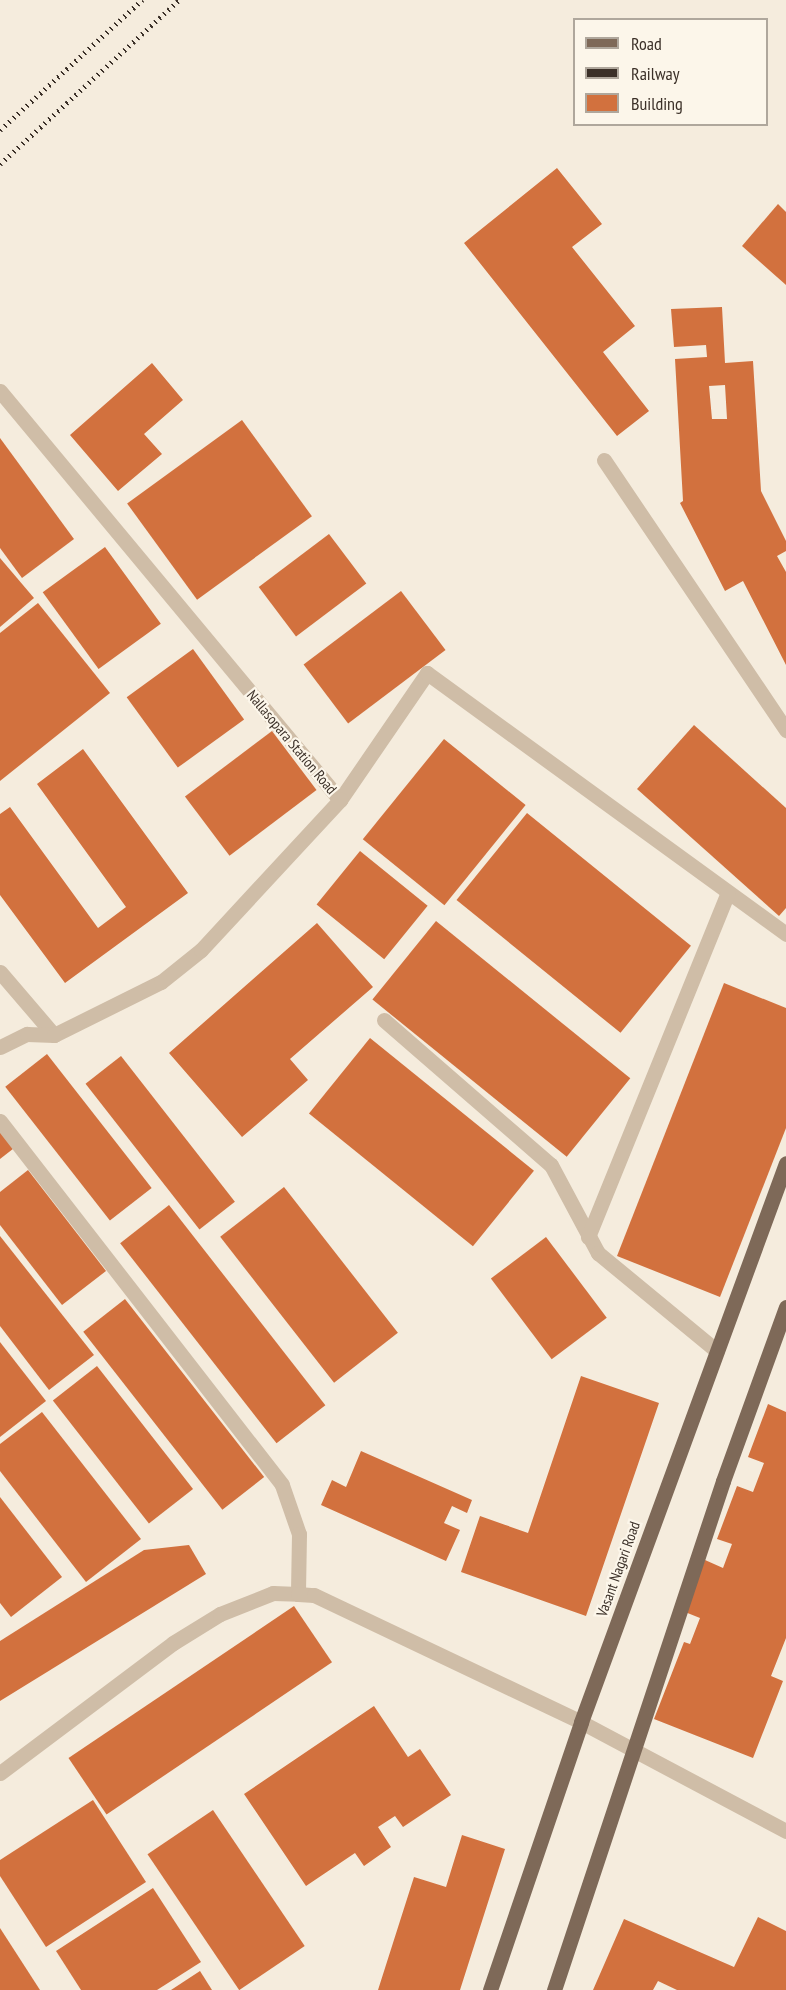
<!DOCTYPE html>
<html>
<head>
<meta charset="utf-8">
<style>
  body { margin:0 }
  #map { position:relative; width:786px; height:1990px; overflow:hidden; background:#f5ecdd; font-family:"PT Sans Narrow",sans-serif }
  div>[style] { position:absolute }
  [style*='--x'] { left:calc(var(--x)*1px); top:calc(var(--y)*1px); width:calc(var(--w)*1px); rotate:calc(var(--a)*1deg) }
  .building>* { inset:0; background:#d2713e; transform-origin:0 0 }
  .minor>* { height:15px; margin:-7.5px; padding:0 7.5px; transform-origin:7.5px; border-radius:7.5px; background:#cfbda7 }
  .major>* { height:15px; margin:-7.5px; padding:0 7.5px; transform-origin:7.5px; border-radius:7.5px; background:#7e6958 }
  .rail>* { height:4.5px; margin-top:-2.25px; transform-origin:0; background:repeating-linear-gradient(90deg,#3b3028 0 1.5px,transparent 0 6px) }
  span { translate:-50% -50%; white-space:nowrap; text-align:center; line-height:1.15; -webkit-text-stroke:4.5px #fcf6ea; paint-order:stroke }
  .street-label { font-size:15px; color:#3b3028 }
  .legend { position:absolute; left:573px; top:18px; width:195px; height:108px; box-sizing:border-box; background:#fcf6ea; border:2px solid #afa79c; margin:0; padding:8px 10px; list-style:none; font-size:18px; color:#3b3028 }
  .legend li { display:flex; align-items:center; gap:12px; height:30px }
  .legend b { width:30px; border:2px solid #afa79c }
</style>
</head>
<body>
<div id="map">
  <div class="building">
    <div style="clip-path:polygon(557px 168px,602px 224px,572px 247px,635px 326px,603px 352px,649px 411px,617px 436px,464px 243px)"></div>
    <div style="clip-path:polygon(778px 204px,786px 212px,786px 285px,742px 246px)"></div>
    <div style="clip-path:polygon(evenodd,722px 307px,725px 363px,753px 361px,761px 491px,786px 541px,786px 551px,777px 556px,786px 572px,786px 665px,743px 581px,725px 591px,680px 503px,683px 501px,675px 359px,707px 357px,706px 345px,674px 347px,671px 309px,722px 307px,725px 385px,727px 419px,712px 419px,709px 386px,725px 385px)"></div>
    <div style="clip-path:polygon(152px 363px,183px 400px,144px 434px,162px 454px,118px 491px,70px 435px)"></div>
    <div style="left:242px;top:420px;width:119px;height:142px;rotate:54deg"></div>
    <div style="clip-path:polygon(0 438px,74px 539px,22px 578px,0 548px)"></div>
    <div style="left:329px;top:534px;width:62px;height:88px;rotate:53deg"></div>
    <div style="left:105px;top:547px;width:95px;height:77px;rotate:54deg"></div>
    <div style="clip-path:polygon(0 558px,34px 598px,0 627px)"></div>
    <div style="left:401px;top:591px;width:74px;height:122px;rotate:53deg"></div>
    <div style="clip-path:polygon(38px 603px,110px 693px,0 781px,0 633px)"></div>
    <div style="left:193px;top:649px;width:87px;height:82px;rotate:54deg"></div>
    <div style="clip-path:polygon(694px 725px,786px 808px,786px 908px,779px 916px,637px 789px)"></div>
    <div style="left:272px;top:731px;width:74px;height:109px;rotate:53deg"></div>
    <div style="left:444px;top:739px;width:105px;height:129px;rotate:39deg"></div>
    <div style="clip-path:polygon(83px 749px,188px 893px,65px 983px,0 895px,0 814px,10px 807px,98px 928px,126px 907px,37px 784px)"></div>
    <div style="left:527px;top:813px;width:211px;height:112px;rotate:39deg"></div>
    <div style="left:360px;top:851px;width:87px;height:69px;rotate:39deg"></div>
    <div style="left:436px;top:921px;width:250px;height:101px;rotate:39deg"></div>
    <div style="clip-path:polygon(317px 923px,373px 987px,290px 1059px,308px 1080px,242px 1137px,169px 1053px)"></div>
    <div style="clip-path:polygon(724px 983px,786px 1008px,786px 1128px,720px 1297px,617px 1256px)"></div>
    <div style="left:370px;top:1038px;width:211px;height:97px;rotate:39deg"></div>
    <div style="left:47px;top:1054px;width:170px;height:53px;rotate:52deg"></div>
    <div style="left:121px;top:1056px;width:185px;height:45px;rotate:52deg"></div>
    <div style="clip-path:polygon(0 1122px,18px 1145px,0 1159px)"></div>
    <div style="clip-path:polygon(28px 1170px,106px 1271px,62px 1305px,0 1225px,0 1192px)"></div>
    <div style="left:284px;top:1187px;width:185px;height:81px;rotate:52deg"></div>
    <div style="left:169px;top:1205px;width:254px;height:62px;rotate:52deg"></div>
    <div style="clip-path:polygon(0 1236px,94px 1355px,49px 1390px,0 1326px)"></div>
    <div style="left:546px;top:1237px;width:101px;height:69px;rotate:53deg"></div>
    <div style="left:125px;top:1299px;width:226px;height:53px;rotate:52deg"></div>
    <div style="clip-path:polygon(0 1342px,46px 1401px,0 1437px)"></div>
    <div style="left:97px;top:1366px;width:156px;height:56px;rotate:52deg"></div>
    <div style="clip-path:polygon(581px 1376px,659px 1403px,586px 1616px,461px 1572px,480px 1516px,528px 1533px)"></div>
    <div style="clip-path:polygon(768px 1404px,786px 1412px,786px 1638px,771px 1676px,783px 1681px,753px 1758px,654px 1719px,684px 1642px,690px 1644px,700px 1618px,685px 1612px,705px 1560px,723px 1568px,732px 1544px,717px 1539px,737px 1486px,753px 1492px,764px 1463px,748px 1457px)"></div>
    <div style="clip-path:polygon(42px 1412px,141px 1539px,86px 1582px,0 1471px,0 1444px)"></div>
    <div style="clip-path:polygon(361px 1451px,472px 1500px,467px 1513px,452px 1506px,444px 1523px,460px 1530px,446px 1561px,321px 1505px,332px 1480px,346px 1487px)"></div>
    <div style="clip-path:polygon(0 1497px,62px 1577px,11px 1617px,0 1603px)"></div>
    <div style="clip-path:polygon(189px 1545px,206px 1574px,0 1701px,0 1641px,144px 1550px)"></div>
    <div style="left:294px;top:1606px;width:68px;height:272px;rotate:56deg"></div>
    <div style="clip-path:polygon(374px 1706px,408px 1757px,420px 1749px,451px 1795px,403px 1827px,395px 1816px,378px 1827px,391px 1847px,364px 1866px,355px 1853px,306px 1886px,244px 1794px)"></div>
    <div style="clip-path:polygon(93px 1800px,146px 1882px,46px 1947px,0 1876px,0 1860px)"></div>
    <div style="left:213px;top:1810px;width:164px;height:79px;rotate:56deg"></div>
    <div style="clip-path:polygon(462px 1835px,505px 1849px,460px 1990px,378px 1990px,414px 1877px,446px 1887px)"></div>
    <div style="clip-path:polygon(153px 1888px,201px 1962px,157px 1990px,81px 1990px,56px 1951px)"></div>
    <div style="clip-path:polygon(758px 1917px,786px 1931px,786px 1990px,677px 1990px,658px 1981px,653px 1990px,593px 1990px,624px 1919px,734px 1967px)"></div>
    <div style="clip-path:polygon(0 1928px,40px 1990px,0 1990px)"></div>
    <div style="clip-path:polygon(200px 1971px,212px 1990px,171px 1990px)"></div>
  </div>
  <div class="minor">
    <div style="--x:0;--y:391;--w:532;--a:50.26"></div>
    <div style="--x:340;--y:800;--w:154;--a:-55.6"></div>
    <div style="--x:427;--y:673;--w:444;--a:36"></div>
    <div style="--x:604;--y:460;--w:326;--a:56"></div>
    <div style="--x:0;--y:972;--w:83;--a:49.4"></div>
    <div style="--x:384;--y:1020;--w:221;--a:41"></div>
    <div style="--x:551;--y:1165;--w:100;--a:61.9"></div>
    <div style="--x:598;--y:1253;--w:154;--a:39.5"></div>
    <div style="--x:0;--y:1047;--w:30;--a:-26"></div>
    <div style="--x:27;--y:1034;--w:27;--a:2"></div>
    <div style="--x:54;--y:1035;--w:119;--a:-26.4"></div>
    <div style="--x:161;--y:982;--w:51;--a:-38.7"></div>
    <div style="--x:201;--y:950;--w:205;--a:-47.2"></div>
    <div style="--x:0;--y:1121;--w:460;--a:52.2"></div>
    <div style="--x:282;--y:1485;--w:52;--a:70.9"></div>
    <div style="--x:299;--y:1534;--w:60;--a:91"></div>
    <div style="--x:588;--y:1237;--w:372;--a:-67.9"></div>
    <div style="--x:0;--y:1773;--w:216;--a:-36.9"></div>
    <div style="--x:173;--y:1643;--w:55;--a:-31.7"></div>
    <div style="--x:220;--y:1614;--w:57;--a:-21.6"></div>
    <div style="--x:273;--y:1593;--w:25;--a:2"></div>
    <div style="--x:298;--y:1594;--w:16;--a:4"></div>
    <div style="--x:314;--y:1595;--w:296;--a:25.4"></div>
    <div style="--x:581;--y:1722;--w:232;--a:28"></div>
  </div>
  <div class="major">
    <div style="--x:490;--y:1990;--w:283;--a:-71.2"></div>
    <div style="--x:581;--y:1722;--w:595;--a:-69.86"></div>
    <div style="--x:554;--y:1990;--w:536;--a:-71.63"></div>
    <div style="--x:723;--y:1481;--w:185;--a:-70.1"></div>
  </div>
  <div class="rail">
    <div style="--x:0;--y:130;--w:193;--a:-42.5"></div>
    <div style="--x:0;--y:164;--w:243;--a:-42.5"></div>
  </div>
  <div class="street-label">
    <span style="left:292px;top:742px;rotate:50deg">Nallasopara Station Road</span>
    <span style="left:618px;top:1569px;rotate:-70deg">Vasant Nagari Road</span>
  </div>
  <ul class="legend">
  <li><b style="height:8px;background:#7e6958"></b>Road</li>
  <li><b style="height:8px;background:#3b3028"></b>Railway</li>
  <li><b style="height:16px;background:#d2713e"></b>Building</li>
  </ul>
</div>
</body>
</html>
